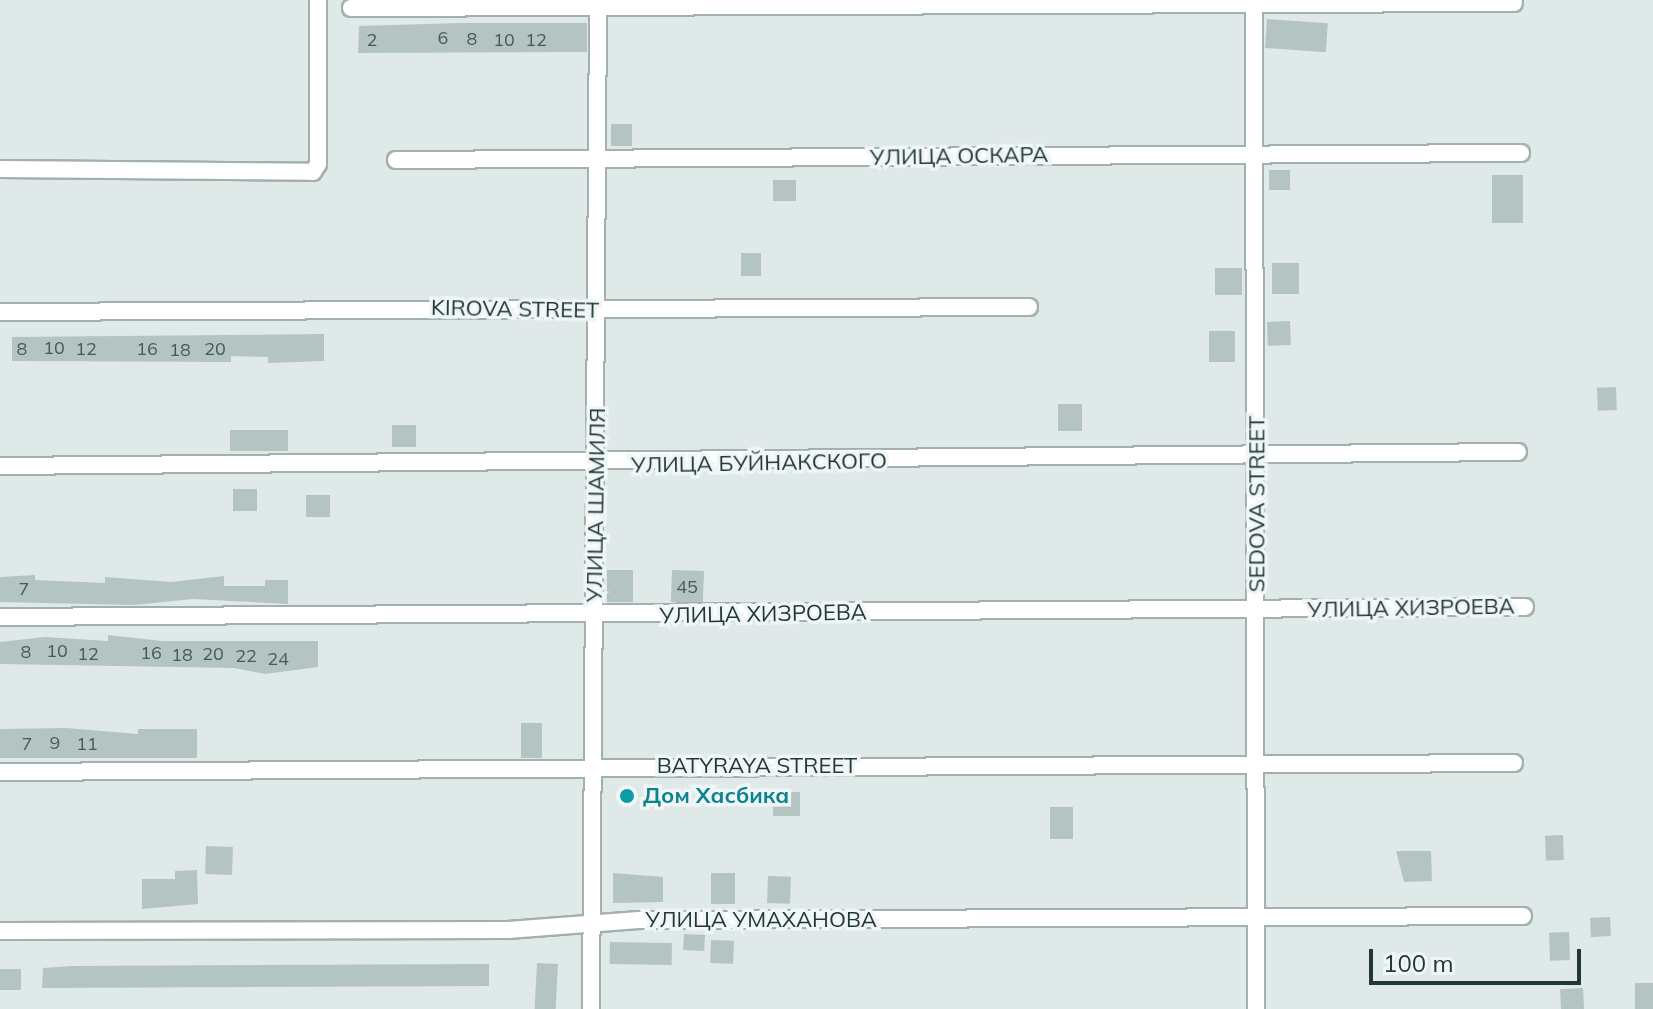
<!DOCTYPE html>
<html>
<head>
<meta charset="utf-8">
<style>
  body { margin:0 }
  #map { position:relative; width:1653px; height:1009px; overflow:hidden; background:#dfe9e8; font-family:Mulish,sans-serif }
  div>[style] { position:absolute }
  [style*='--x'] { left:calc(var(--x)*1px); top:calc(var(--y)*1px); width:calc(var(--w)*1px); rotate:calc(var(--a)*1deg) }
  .building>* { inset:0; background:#b4c4c2; transform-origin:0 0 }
  .roads { filter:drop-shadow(2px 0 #a2b0b0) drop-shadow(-2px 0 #a2b0b0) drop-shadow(0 2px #a2b0b0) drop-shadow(0 -2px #a2b0b0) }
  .street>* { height:16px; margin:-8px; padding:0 8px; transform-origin:8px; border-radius:8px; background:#fff }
  .dots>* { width:22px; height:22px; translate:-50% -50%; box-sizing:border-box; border:4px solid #eff6f5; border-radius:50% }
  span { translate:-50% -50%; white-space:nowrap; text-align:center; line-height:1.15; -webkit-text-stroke:7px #eff6f5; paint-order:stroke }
  .number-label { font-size:18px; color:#465a5a }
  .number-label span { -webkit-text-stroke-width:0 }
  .street-label { font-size:22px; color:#213738 }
  .culture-label { font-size:22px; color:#0d838f; font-weight:700 }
  .left { translate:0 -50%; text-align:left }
  .scale { position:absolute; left:1369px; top:949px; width:212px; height:36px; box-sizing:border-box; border:4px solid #213738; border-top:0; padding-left:10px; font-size:24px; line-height:28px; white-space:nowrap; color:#213738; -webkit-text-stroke:6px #eff6f5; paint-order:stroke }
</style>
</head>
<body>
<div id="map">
  <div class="building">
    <div style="left:1267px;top:19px;width:61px;height:29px;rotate:4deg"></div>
    <div style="clip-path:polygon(460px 23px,587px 23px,587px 52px,358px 53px,359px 26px)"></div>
    <div style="left:611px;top:124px;width:21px;height:22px"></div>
    <div style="left:1269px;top:170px;width:21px;height:20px"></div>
    <div style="left:1492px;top:175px;width:31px;height:48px"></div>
    <div style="left:773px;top:180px;width:23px;height:21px"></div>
    <div style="left:741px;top:253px;width:20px;height:23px"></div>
    <div style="left:1272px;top:263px;width:27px;height:31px"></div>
    <div style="left:1215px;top:268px;width:27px;height:27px"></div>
    <div style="left:1290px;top:321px;width:24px;height:23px;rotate:88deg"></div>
    <div style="left:1235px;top:331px;width:31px;height:26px;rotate:90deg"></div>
    <div style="clip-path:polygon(324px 334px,324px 361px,268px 363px,268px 357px,231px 356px,231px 362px,12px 361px,12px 337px)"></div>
    <div style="left:1616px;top:387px;width:23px;height:19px;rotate:88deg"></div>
    <div style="left:1058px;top:404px;width:24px;height:27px"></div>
    <div style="left:392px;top:425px;width:24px;height:22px"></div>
    <div style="left:230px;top:430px;width:58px;height:21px"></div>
    <div style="left:257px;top:489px;width:22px;height:24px;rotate:90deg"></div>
    <div style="left:306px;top:495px;width:24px;height:22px"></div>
    <div style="left:607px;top:570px;width:26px;height:32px"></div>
    <div style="left:672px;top:570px;width:32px;height:32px;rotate:2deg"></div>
    <div style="clip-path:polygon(35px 575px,35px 580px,105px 583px,105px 577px,171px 582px,224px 576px,224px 586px,265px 586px,265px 580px,288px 580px,288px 604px,193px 599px,134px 605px,0 602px,0 577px)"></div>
    <div style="clip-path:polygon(108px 635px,162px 641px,318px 641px,318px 667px,265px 674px,234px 668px,0 664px,0 642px,45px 637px,108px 641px)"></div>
    <div style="left:521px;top:723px;width:21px;height:35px"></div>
    <div style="clip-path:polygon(67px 728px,138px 734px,138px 729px,197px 729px,197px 758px,0 758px,0 729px)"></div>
    <div style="left:773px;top:792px;width:27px;height:24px"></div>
    <div style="left:1050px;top:807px;width:23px;height:32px"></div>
    <div style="left:1563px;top:835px;width:25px;height:18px;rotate:88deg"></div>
    <div style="left:206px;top:846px;width:27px;height:28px;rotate:2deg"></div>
    <div style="clip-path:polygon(1396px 851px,1431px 851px,1432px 881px,1404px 882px)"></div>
    <div style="clip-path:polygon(197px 870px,198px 904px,142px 909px,142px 879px,175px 879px,175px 871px)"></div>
    <div style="clip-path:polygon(613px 873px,663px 877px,663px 902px,613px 903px)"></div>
    <div style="left:711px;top:873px;width:24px;height:31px"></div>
    <div style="left:768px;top:876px;width:23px;height:27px;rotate:2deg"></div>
    <div style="left:1610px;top:917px;width:19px;height:20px;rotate:87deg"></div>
    <div style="left:1569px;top:932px;width:28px;height:20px;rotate:88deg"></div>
    <div style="left:684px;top:934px;width:21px;height:16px;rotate:3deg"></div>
    <div style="left:711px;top:940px;width:23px;height:23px;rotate:2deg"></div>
    <div style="left:610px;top:942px;width:62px;height:22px;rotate:1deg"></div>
    <div style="left:537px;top:963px;width:21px;height:46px;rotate:3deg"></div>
    <div style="clip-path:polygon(489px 964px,489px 986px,42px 988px,43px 968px,71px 966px)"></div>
    <div style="left:0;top:969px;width:21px;height:21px"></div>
    <div style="left:1653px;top:983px;width:26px;height:18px;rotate:90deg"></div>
    <div style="left:1583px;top:988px;width:21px;height:23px;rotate:87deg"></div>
  </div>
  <div class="roads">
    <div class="street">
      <div style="--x:1254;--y:0;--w:1009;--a:89.89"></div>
      <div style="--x:351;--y:8;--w:1163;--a:-0.25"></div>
      <div style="--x:396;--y:160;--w:1125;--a:-0.36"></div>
      <div style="--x:0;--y:169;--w:313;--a:0.5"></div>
      <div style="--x:313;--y:172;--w:9;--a:-58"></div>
      <div style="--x:318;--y:164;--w:164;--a:-90"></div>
      <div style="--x:0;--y:312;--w:1029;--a:-0.28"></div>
      <div style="--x:0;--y:466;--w:1518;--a:-0.53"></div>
      <div style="--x:0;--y:617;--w:1525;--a:-0.38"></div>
      <div style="--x:0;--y:772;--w:1514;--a:-0.34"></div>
      <div style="--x:0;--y:931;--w:508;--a:-0.11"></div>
      <div style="--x:508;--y:930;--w:131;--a:-4.4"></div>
      <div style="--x:639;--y:920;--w:884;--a:-0.26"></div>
      <div style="--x:591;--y:1009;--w:1009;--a:-89.6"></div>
    </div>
  </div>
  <div class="dots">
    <div style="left:627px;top:796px;background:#0f9aa8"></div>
  </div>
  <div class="number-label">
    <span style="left:443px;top:38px">6</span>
    <span style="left:472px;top:39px">8</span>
    <span style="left:372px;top:40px">2</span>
    <span style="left:504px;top:40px">10</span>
    <span style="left:536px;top:40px">12</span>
    <span style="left:54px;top:348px">10</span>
    <span style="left:22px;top:349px">8</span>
    <span style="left:86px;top:349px">12</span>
    <span style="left:147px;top:349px">16</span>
    <span style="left:215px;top:349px">20</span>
    <span style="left:180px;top:350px">18</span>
    <span style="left:687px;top:587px">45</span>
    <span style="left:24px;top:589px">7</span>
    <span style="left:57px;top:651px">10</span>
    <span style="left:26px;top:652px">8</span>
    <span style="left:151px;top:653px">16</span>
    <span style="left:88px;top:654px">12</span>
    <span style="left:213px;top:654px">20</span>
    <span style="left:182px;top:655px">18</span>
    <span style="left:246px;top:656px">22</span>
    <span style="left:278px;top:659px">24</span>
    <span style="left:55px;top:743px">9</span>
    <span style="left:27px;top:744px">7</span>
    <span style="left:87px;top:744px">11</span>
  </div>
  <div class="street-label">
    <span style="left:959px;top:156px;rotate:-1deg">УЛИЦА ОСКАРА</span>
    <span style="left:515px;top:309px;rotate:1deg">KIROVA STREET</span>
    <span style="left:759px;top:463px;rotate:-1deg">УЛИЦА БУЙНАКСКОГО</span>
    <span style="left:1257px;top:504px;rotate:-90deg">SEDOVA STREET</span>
    <span style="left:596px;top:505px;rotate:-89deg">УЛИЦА ШАМИЛЯ</span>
    <span style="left:1411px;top:608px;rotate:-1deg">УЛИЦА ХИЗРОЕВА</span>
    <span style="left:763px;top:614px;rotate:-1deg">УЛИЦА ХИЗРОЕВА</span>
    <span style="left:757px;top:766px">BATYRAYA STREET</span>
    <span style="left:761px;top:920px">УЛИЦА УМАХАНОВА</span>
  </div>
  <div class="culture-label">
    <span class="left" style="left:643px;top:796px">Дом Хасбика</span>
  </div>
  <div class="scale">100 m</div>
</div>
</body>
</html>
